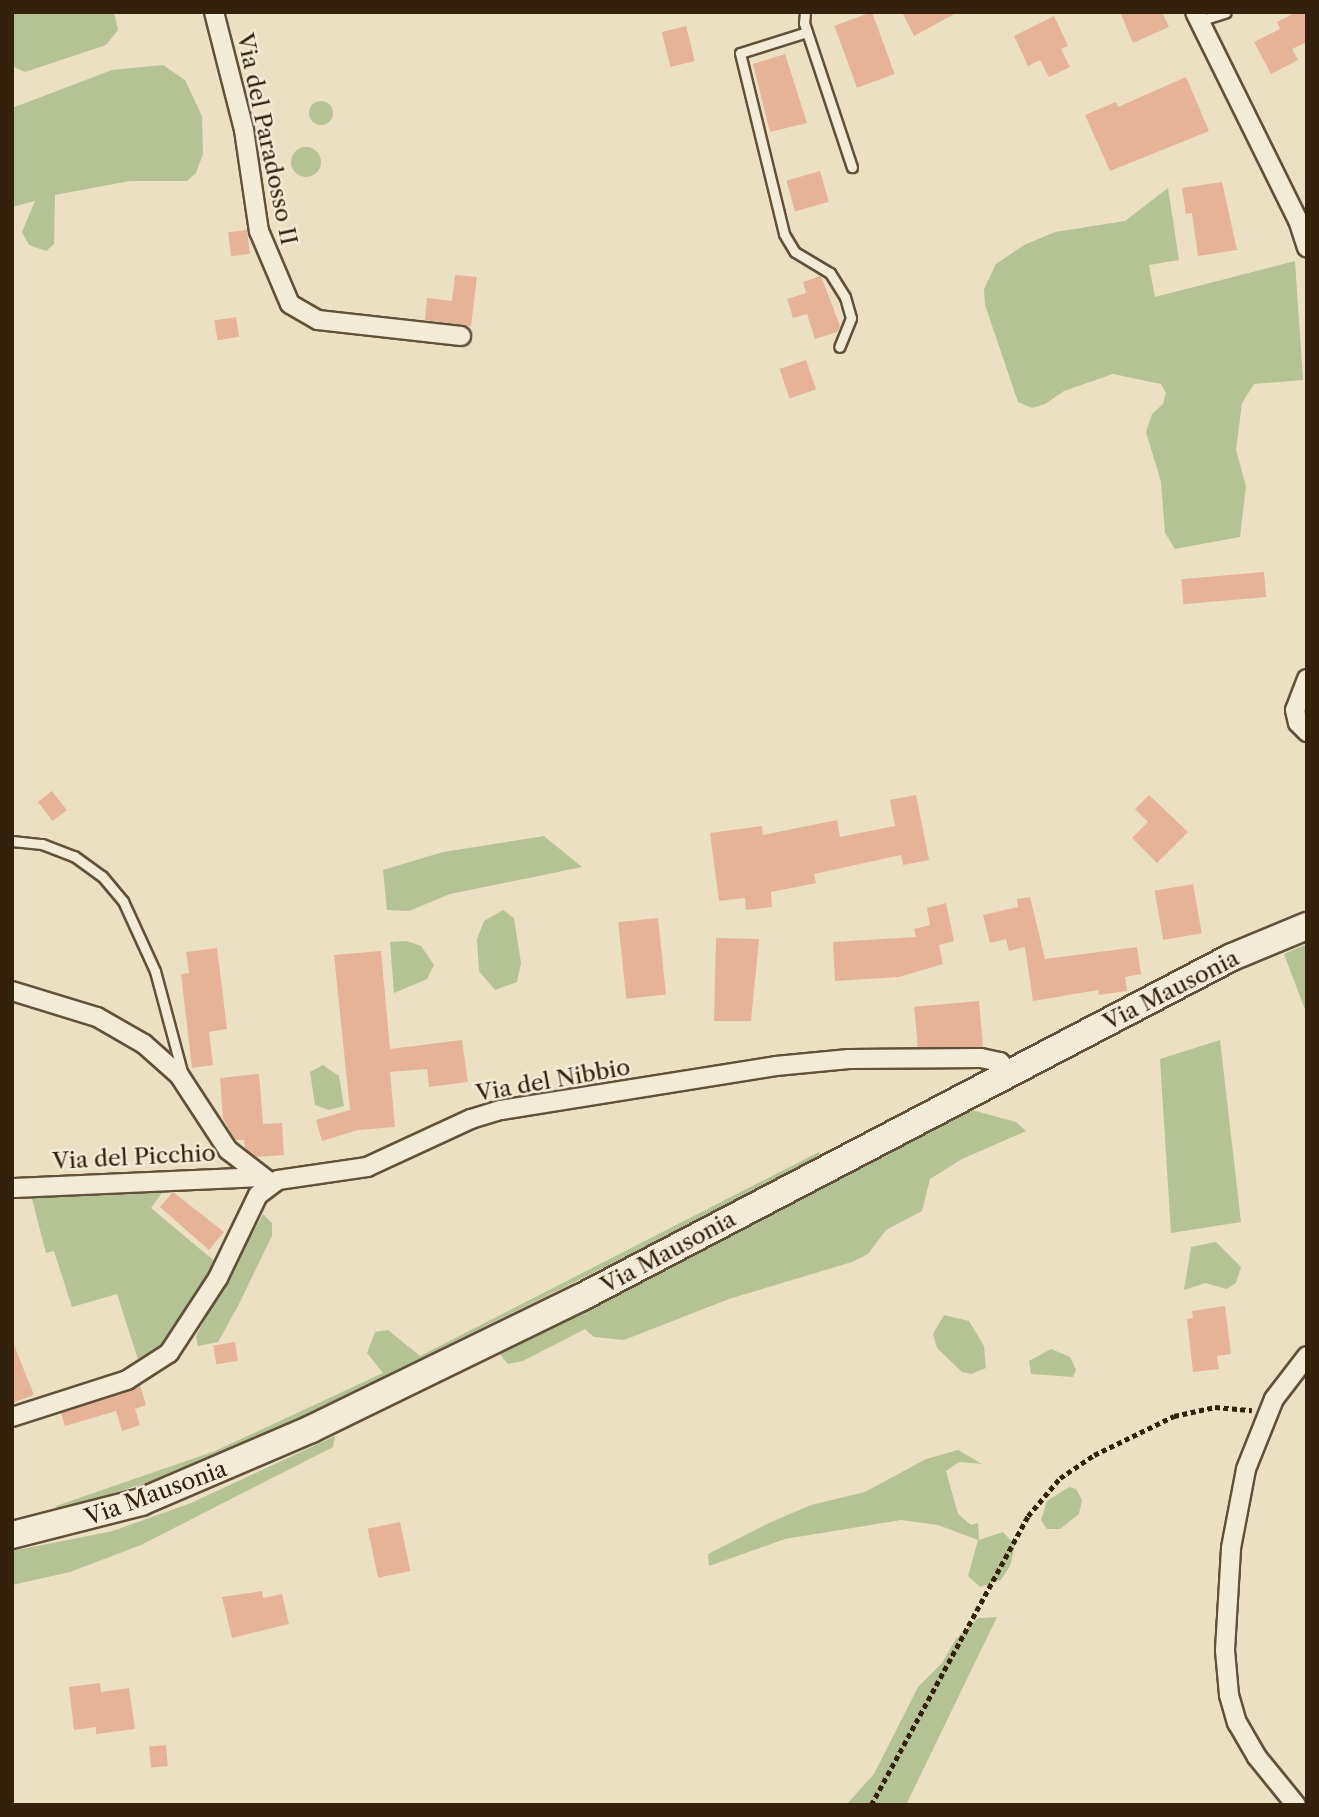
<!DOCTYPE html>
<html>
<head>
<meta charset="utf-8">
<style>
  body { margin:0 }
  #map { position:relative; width:1319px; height:1817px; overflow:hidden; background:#ebe0c1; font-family:"Libre Caslon Text",serif }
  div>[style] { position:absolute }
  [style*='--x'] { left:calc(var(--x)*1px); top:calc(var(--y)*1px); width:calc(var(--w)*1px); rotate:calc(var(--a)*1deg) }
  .green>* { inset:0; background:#b5c394 }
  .round { border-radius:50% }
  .building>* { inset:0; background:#e7b397; transform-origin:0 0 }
  .path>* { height:4.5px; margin-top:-2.25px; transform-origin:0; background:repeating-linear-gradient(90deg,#33210b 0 5px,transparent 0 8.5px) }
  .roads { filter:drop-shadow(2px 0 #615138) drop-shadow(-2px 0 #615138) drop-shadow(0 2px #615138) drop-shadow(0 -2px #615138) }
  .lane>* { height:9px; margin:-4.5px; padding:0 4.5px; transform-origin:4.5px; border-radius:4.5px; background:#f2ebd7 }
  .street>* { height:18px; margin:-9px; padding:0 9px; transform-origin:9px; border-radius:9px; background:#f2ebd7 }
  .secondary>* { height:26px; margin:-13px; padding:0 13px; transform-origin:13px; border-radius:13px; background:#f2ebd7 }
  span { translate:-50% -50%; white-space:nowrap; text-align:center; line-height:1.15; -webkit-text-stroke:5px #f2ebd7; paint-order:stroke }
  .street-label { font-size:23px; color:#33210b }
  .frame { position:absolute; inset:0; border:14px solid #33210b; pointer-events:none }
</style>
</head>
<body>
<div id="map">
  <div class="green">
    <div style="clip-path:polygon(12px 12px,114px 12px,118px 30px,106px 45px,25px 72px,12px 66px)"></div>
    <div style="clip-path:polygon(163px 65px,185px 80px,202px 116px,203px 154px,196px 173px,187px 181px,130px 181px,55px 195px,54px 244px,46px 251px,29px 245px,22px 232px,35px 201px,12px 207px,12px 108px,112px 70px)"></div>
    <div class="round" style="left:309px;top:101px;width:24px;height:24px"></div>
    <div class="round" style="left:291px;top:147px;width:30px;height:30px"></div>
    <div style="clip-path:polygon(1168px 188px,1179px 260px,1149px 265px,1155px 297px,1295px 261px,1303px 380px,1254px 384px,1242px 403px,1236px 450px,1246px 486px,1240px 537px,1175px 549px,1165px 533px,1161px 482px,1146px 432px,1152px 414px,1163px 404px,1166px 393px,1161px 384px,1113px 374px,1064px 391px,1045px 404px,1032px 408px,1018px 402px,985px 305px,984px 289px,996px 264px,1024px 245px,1055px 232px,1125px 221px)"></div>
    <div style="clip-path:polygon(544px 836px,582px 867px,450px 894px,409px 911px,387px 910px,383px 870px,443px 852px)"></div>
    <div style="clip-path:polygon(503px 910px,514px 918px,521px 963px,517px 982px,495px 990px,479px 971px,477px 939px,484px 921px)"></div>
    <div style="clip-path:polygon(407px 941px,421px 946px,434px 965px,427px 979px,394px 993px,390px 942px)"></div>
    <div style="clip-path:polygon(1307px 944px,1307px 1015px,1284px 954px)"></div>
    <div style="clip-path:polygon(1220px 1040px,1241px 1222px,1171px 1233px,1160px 1059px)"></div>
    <div style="clip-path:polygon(323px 1065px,339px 1076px,344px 1106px,329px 1110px,315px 1105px,310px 1072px)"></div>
    <div style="clip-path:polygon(972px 1110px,1016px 1122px,1026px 1131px,962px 1159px,930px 1179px,922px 1211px,886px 1230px,868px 1254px,852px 1262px,729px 1299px,624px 1340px,594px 1337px,585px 1329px,523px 1361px,508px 1364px,498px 1352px)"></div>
    <div style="clip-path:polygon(819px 1152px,821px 1160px,280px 1428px,167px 1476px,58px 1511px,56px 1506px,215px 1451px,383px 1373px,367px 1353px,375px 1332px,388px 1330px,420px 1356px)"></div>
    <div style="clip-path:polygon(167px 1186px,151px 1208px,218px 1264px,164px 1349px,140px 1366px,117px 1294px,72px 1307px,54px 1251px,46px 1253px,31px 1195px)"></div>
    <div style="clip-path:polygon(263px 1214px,272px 1223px,272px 1236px,238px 1306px,218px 1342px,198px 1346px,196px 1336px)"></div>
    <div style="clip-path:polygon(1216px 1242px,1241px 1267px,1236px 1283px,1227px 1289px,1205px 1283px,1184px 1290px,1191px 1247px)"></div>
    <div style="clip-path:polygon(944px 1315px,969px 1321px,984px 1346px,986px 1368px,971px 1374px,962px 1372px,937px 1348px,933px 1334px)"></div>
    <div style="clip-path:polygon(1051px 1349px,1070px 1357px,1076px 1370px,1073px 1377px,1031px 1374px,1029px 1361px)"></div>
    <div style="clip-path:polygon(335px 1436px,333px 1447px,141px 1545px,70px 1572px,12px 1585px,12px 1551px,113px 1531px,191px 1503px)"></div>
    <div style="clip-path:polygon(958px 1450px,982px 1464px,959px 1462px,946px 1471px,958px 1514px,971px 1525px,978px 1523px,979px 1540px,1003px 1532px,1015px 1545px,1010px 1566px,1001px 1580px,980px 1587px,968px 1576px,978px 1540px,938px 1525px,901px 1520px,785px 1539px,709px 1566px,708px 1554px,771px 1522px,811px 1505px,865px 1492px,926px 1459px)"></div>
    <div style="clip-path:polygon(1069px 1487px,1076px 1489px,1082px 1500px,1079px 1514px,1060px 1529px,1047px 1529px,1041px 1520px,1047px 1501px)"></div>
    <div style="clip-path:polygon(997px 1617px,906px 1805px,846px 1805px,874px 1774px,918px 1687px,942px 1663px,956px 1639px,978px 1618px)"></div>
  </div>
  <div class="building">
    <div style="left:872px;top:12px;width:66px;height:40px;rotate:70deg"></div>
    <div style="clip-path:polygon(902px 12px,958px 12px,914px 36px)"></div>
    <div style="clip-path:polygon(1120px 12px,1162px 12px,1169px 27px,1133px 43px)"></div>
    <div style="clip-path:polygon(1296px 12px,1303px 12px,1307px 19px,1307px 42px,1292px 49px,1298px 60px,1271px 74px,1254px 42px,1280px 29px,1277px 22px)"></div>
    <div style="clip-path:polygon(1054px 16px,1068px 46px,1061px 49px,1070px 67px,1049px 77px,1040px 60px,1028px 66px,1014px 36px)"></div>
    <div style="left:686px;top:26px;width:36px;height:25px;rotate:76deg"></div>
    <div style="clip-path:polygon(785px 54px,807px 123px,770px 132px,753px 64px)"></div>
    <div style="clip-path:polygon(1186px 77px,1209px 131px,1110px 171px,1085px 115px,1116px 102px,1118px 107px)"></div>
    <div style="left:820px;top:171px;width:32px;height:35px;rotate:74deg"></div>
    <div style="clip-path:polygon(1222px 182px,1237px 250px,1198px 256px,1192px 213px,1186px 214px,1182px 188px)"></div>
    <div style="left:247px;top:230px;width:24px;height:19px;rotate:83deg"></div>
    <div style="clip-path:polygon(455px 275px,477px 277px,471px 326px,425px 320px,427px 298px,452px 301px)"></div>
    <div style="clip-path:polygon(821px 276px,840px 326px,837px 332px,815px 339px,807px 314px,793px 318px,787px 299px,806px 293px,803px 282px)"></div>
    <div style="left:236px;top:317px;width:20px;height:22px;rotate:81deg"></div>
    <div style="left:806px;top:360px;width:31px;height:28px;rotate:71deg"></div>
    <div style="left:1264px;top:572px;width:25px;height:83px;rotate:85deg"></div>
    <div style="left:52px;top:791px;width:24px;height:18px;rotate:52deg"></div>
    <div style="clip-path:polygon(916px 795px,929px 860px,903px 865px,901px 855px,814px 874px,816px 883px,771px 892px,772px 907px,746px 910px,745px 898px,719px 901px,710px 833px,762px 826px,763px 835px,837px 820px,840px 837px,895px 826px,890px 800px)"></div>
    <div style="clip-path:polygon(1149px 795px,1188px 832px,1157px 863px,1132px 838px,1148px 822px,1135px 809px)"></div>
    <div style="left:1193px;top:884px;width:50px;height:39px;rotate:80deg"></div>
    <div style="clip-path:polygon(1030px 897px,1045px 959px,1137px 947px,1141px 974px,1125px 977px,1127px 991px,1099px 995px,1098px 990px,1033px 1001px,1025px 947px,1009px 951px,1006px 939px,990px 943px,983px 915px,1018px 907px,1017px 899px)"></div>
    <div style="clip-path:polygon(946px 903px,954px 941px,939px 945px,943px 964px,899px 977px,835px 981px,833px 942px,916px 937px,914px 929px,930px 925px,927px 908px)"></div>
    <div style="left:658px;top:918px;width:77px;height:40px;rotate:84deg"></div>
    <div style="clip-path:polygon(716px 938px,759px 939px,751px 1021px,714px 1021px)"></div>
    <div style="clip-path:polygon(217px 948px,227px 1029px,209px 1032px,213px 1065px,192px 1068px,181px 974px,189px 973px,186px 952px)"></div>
    <div style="clip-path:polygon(381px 951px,390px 1049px,462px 1040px,468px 1082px,429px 1087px,427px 1069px,390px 1072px,395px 1127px,358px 1130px,322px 1141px,316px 1120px,350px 1110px,334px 955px)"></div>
    <div style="left:979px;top:1001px;width:46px;height:65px;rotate:85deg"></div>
    <div style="clip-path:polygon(259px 1074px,263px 1124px,282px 1123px,284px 1155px,256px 1157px,245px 1148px,244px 1140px,235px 1140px,223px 1118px,220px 1078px)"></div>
    <div style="clip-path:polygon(173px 1192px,224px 1232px,209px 1250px,160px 1207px)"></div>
    <div style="clip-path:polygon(1225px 1306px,1231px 1354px,1217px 1356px,1219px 1369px,1193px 1372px,1187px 1319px,1193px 1318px,1192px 1311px)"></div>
    <div style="clip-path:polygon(12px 1340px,34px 1395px,12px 1403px)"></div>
    <div style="left:235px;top:1342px;width:19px;height:22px;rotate:81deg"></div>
    <div style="clip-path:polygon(140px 1385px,146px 1405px,135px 1409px,140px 1425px,122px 1431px,116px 1411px,65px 1426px,61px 1413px)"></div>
    <div style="left:400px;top:1522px;width:50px;height:33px;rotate:78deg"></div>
    <div style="clip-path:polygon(262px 1591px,263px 1598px,282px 1594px,289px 1624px,232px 1638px,222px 1597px)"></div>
    <div style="clip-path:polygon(100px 1683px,101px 1692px,129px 1688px,135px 1729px,96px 1734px,96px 1727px,74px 1730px,69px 1687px)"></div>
    <div style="left:166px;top:1745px;width:21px;height:17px;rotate:85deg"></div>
  </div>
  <div class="path">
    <div style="--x:871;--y:1805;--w:329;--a:-61.5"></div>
    <div style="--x:1028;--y:1516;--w:50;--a:-49.9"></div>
    <div style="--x:1060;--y:1478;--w:41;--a:-34.1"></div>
    <div style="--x:1094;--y:1455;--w:89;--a:-26"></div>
    <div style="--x:1174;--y:1416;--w:42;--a:-12.4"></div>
    <div style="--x:1215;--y:1407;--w:37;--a:5"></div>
  </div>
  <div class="roads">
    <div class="lane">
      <div style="--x:805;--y:12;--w:11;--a:95"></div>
      <div style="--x:804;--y:23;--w:152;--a:71.6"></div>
      <div style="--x:1199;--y:21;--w:28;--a:-18"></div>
      <div style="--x:807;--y:32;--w:70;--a:162.6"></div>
      <div style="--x:740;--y:53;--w:186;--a:76.3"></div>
      <div style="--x:784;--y:234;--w:21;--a:59"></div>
      <div style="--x:795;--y:252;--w:41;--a:31"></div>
      <div style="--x:830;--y:273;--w:28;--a:58"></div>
      <div style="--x:845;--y:297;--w:22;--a:74"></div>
      <div style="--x:851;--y:318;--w:31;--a:112"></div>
      <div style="--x:12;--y:841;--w:30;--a:6"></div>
      <div style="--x:42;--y:844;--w:34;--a:21"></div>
      <div style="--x:74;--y:856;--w:34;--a:36"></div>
      <div style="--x:102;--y:876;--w:33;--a:50"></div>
      <div style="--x:123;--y:901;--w:77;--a:65.4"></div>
      <div style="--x:155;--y:971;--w:105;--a:75"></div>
    </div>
    <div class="street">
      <div style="--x:214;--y:12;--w:122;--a:75.7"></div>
      <div style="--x:244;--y:130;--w:102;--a:81.6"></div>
      <div style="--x:259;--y:231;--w:79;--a:67"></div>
      <div style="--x:290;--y:304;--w:32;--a:30"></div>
      <div style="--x:318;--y:320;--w:144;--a:6.4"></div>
      <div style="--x:1195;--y:12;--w:232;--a:63.7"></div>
      <div style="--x:1298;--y:220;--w:29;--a:72"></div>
      <div style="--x:1307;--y:679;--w:33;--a:111"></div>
      <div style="--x:1295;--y:710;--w:13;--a:77"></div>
      <div style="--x:1298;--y:723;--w:13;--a:45"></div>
      <div style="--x:12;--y:991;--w:89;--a:17"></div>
      <div style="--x:97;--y:1017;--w:54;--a:29.9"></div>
      <div style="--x:144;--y:1044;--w:47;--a:41.5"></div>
      <div style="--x:179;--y:1075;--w:90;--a:56.8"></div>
      <div style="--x:228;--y:1150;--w:54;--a:37.5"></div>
      <div style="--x:12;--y:1188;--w:247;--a:-2.5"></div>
      <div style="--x:12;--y:1417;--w:121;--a:-17.8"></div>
      <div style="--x:127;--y:1380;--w:50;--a:-32.7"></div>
      <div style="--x:169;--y:1353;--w:90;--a:-56.8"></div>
      <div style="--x:218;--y:1278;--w:92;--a:-64.3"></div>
      <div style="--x:258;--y:1195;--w:25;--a:-37"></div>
      <div style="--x:278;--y:1180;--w:90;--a:-8.3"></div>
      <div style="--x:367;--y:1167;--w:115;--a:-24.8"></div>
      <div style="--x:471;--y:1119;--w:31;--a:-17"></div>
      <div style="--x:501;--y:1110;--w:278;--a:-9.1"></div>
      <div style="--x:776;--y:1066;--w:73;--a:-5.5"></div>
      <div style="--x:849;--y:1059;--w:132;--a:-0.4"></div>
      <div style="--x:981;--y:1058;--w:19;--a:12"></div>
      <div style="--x:1000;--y:1062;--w:14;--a:51"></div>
      <div style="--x:1296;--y:1805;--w:62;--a:-129.1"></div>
      <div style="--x:1257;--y:1757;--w:39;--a:-120"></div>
      <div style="--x:1237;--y:1723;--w:29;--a:-106"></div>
      <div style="--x:1229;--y:1695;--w:45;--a:-95.1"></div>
      <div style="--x:1225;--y:1650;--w:102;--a:-86.6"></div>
      <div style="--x:1231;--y:1548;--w:80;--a:-79.2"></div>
      <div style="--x:1246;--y:1469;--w:75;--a:-68.2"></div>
      <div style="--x:1274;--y:1399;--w:54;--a:-52.5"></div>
    </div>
    <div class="secondary">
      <div style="--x:12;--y:1535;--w:133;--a:-14.3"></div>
      <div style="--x:141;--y:1502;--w:185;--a:-23.2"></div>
      <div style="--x:311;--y:1429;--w:299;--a:-26"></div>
      <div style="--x:580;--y:1298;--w:736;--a:-27.61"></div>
      <div style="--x:1232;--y:957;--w:81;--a:-22.5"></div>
    </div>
  </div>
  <div class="street-label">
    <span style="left:267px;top:139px;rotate:78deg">Via del Paradosso II</span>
    <span style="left:1171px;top:990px;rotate:-27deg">Via Mausonia</span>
    <span style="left:553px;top:1080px;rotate:-10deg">Via del Nibbio</span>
    <span style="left:134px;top:1157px;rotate:-3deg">Via del Picchio</span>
    <span style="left:668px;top:1252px;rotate:-28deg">Via Mausonia</span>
    <span style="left:156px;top:1493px;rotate:-20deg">Via Mausonia</span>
  </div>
  <div class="frame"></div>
</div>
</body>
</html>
